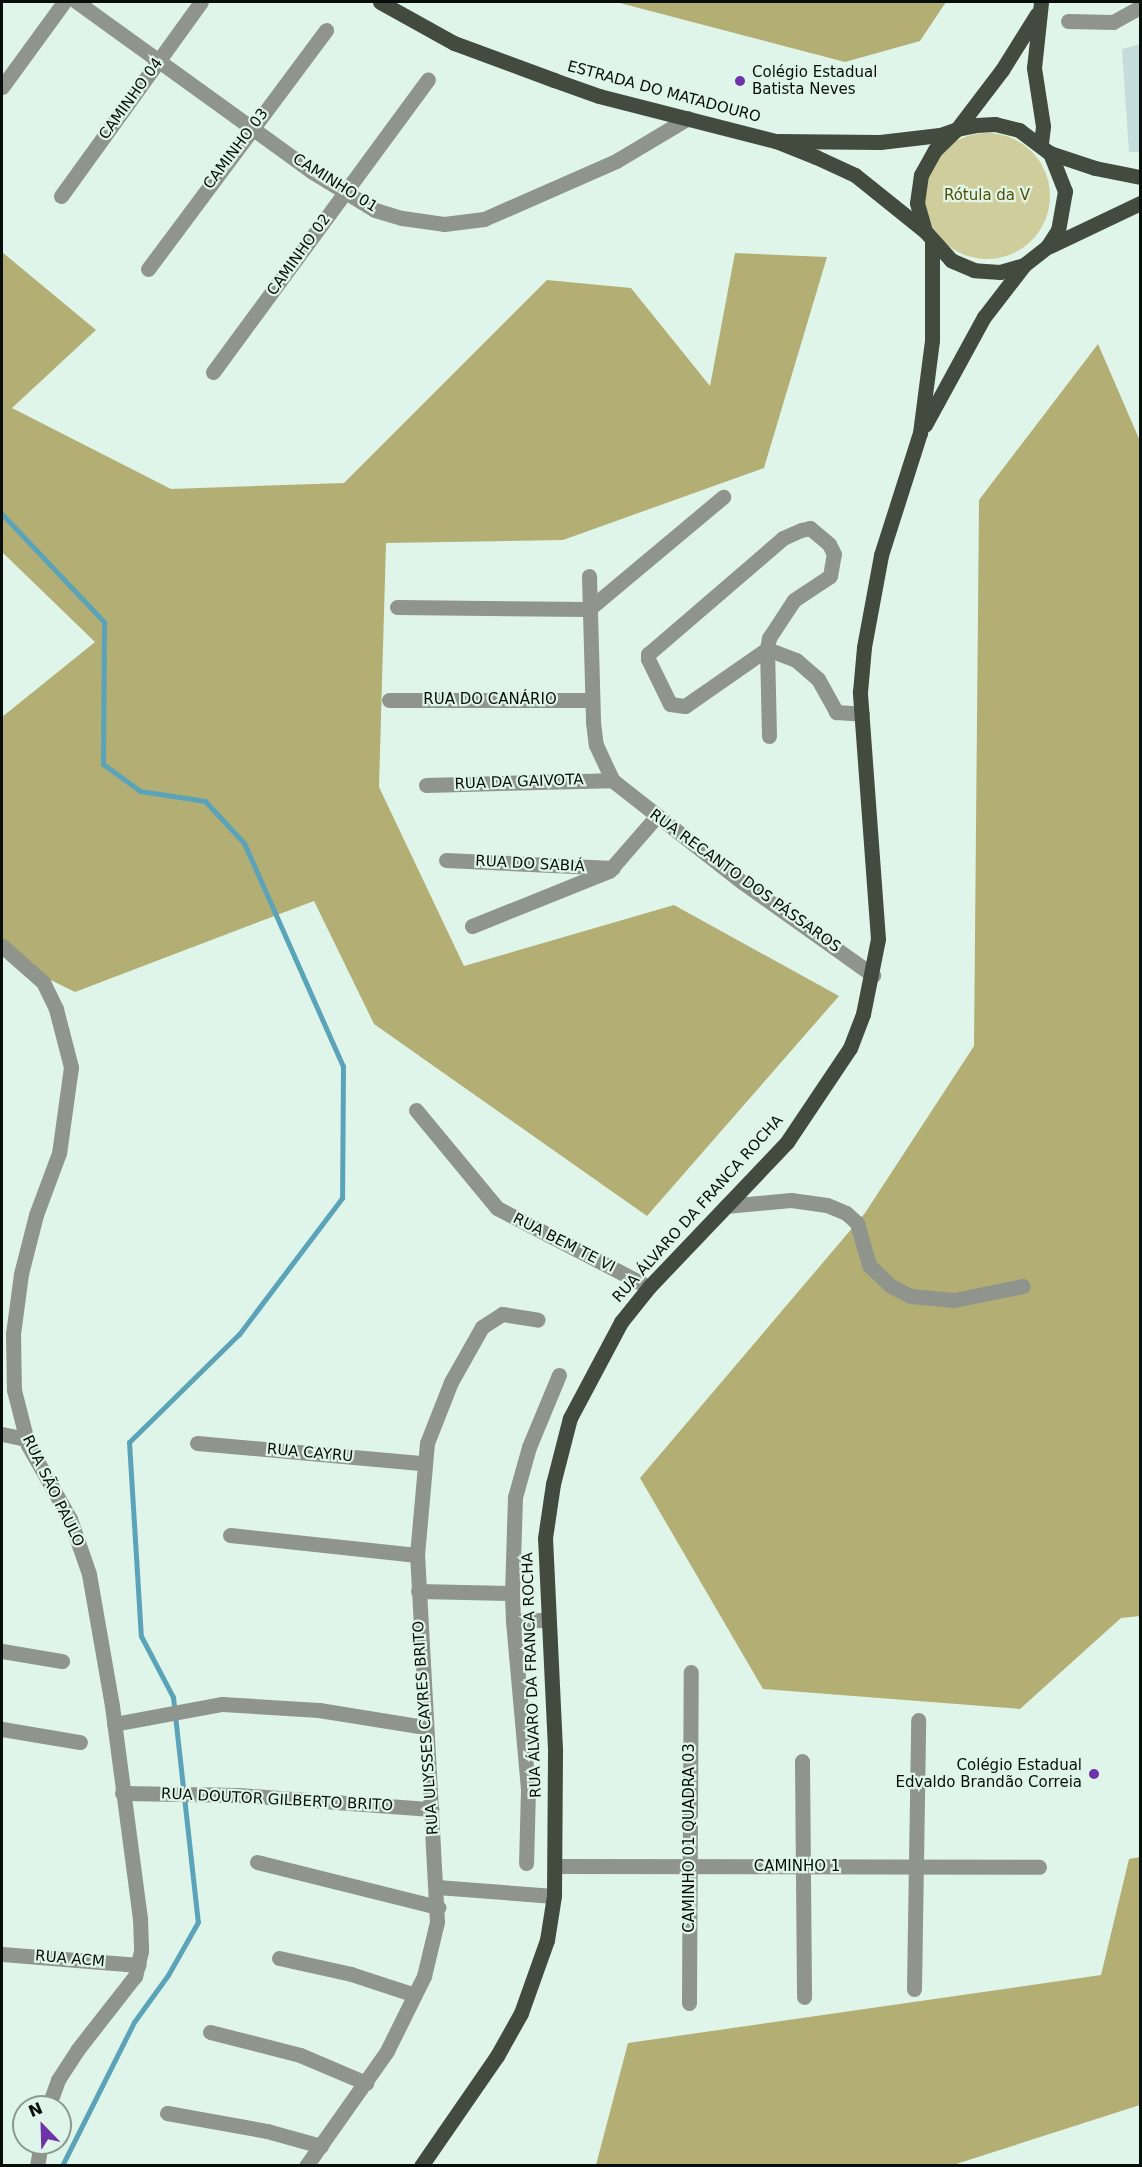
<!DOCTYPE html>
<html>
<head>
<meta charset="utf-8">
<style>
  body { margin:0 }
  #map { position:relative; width:1142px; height:2167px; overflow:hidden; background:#e0f5e9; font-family:"DejaVu Sans",sans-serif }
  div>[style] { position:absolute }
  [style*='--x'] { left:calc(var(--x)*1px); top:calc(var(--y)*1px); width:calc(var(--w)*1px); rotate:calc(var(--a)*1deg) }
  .green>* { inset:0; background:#cfcd9b }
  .round { border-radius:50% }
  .forest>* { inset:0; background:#b3af74 }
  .stream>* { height:5px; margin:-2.5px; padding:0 2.5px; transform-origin:2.5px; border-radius:2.5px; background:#5aa3b8 }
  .building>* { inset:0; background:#c4dcda }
  .minor>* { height:15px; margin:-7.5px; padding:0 7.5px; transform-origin:7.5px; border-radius:7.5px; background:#8f948c }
  .major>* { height:15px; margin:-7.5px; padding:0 7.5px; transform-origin:7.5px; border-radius:7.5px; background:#434a3e }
  .dots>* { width:16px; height:16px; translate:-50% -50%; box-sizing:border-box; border:3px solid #e0f5e9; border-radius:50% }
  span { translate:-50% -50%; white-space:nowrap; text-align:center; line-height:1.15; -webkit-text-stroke:4.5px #e0f5e9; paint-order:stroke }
  .poi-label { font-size:15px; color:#080e0b }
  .left { translate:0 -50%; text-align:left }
  .right { translate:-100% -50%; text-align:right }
  .street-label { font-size:15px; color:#080e0b }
  .park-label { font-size:15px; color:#534e02 }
  .frame { position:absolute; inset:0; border:3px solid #080e0b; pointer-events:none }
  .north { position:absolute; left:12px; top:2095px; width:60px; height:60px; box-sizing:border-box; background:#e0f5e9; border:2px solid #8a9990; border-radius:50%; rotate:337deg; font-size:16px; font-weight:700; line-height:24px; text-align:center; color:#080e0b }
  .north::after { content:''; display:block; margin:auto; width:21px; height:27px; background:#6e33a9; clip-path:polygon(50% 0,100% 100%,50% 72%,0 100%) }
</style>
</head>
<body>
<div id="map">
  <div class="green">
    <div class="round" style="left:924px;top:133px;width:126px;height:126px"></div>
  </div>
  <div class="forest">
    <div style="clip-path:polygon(616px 2px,946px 2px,920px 41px,845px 62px)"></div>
    <div style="clip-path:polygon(2px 252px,96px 330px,12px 408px,171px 489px,344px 483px,547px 280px,631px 288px,710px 386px,735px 253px,827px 257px,764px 468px,563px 540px,386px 543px,379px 787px,464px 966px,674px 905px,839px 996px,647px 1216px,374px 1024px,314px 901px,75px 992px,2px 956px,2px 717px,95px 642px,2px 552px)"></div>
    <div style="clip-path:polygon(1098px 344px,1140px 441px,1140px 1616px,1121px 1618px,1020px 1709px,763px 1689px,640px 1478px,865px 1213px,974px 1046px,979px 500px)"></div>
    <div style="clip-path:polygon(1140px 1857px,1140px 2105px,953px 2165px,596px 2165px,628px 2043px,1101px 1975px,1129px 1859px)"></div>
  </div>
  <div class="stream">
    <div style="--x:2;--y:514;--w:149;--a:46.6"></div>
    <div style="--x:104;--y:622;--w:142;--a:90.4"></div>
    <div style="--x:103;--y:764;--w:46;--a:36.1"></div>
    <div style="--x:140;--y:791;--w:66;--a:8.7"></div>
    <div style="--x:205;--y:801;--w:57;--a:47.1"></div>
    <div style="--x:244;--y:843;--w:244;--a:66.1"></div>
    <div style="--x:343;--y:1066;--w:132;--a:90.4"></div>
    <div style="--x:342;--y:1198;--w:171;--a:127.1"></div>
    <div style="--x:239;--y:1334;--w:154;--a:135.5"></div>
    <div style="--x:129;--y:1442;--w:194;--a:86.5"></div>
    <div style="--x:141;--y:1636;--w:69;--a:62.3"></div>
    <div style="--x:173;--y:1697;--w:226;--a:83.7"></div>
    <div style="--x:198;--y:1922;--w:61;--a:119.5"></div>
    <div style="--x:168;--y:1975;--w:58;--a:125.9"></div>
    <div style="--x:134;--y:2022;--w:161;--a:116.6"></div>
  </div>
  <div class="building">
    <div style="clip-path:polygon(1140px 44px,1140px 152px,1129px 152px,1122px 49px)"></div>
  </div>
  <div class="minor">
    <div style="--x:77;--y:2;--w:289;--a:35.8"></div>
    <div style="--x:311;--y:171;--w:75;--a:31.4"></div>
    <div style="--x:375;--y:210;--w:28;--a:17"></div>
    <div style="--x:402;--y:218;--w:42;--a:8.1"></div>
    <div style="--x:444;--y:224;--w:40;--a:-7.1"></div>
    <div style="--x:484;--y:219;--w:144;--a:-23.7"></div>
    <div style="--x:616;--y:161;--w:84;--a:-30.8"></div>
    <div style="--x:1068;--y:21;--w:45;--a:1.3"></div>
    <div style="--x:1113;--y:22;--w:31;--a:-29"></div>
    <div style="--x:2;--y:87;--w:105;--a:-53.9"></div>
    <div style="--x:61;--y:196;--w:239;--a:-54.2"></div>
    <div style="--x:148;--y:269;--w:298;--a:-53.3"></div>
    <div style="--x:213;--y:372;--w:363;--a:-53.7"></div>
    <div style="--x:589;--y:576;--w:146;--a:88.4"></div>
    <div style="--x:593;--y:722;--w:23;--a:83"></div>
    <div style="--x:596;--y:745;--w:38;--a:65"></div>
    <div style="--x:612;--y:780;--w:165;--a:38.1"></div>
    <div style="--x:742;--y:882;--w:161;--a:35.4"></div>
    <div style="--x:397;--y:607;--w:192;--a:0.6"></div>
    <div style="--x:589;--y:609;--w:175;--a:-39.9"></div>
    <div style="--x:389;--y:700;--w:202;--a:0"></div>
    <div style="--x:769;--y:736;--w:87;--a:-91.3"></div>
    <div style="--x:767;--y:649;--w:11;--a:-80"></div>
    <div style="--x:769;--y:638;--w:45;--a:-56.7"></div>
    <div style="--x:794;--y:600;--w:43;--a:-33.7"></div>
    <div style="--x:830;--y:576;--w:22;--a:-80"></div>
    <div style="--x:834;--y:554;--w:11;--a:-117"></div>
    <div style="--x:829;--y:544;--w:25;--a:-140"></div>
    <div style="--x:810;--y:528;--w:9;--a:167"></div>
    <div style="--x:801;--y:530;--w:20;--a:156"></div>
    <div style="--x:783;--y:538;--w:178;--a:139.3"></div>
    <div style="--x:648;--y:654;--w:5;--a:90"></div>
    <div style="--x:648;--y:659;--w:50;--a:63.9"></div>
    <div style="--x:670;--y:704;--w:15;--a:8"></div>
    <div style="--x:685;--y:706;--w:100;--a:-34.8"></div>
    <div style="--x:767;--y:649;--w:31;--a:21"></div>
    <div style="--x:796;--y:660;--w:29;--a:41"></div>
    <div style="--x:818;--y:679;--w:38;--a:61"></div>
    <div style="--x:836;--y:712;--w:26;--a:4"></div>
    <div style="--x:426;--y:785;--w:186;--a:-1.5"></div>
    <div style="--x:446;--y:860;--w:167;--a:2.7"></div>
    <div style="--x:472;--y:926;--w:148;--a:-21.9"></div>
    <div style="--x:609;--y:871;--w:72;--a:-49"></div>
    <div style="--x:2;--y:946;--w:55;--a:41.3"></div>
    <div style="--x:43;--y:982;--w:30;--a:64"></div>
    <div style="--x:56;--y:1009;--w:60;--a:75.5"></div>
    <div style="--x:71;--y:1067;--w:87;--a:97.9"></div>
    <div style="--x:59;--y:1153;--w:66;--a:110.4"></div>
    <div style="--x:36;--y:1215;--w:61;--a:104.3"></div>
    <div style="--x:21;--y:1274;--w:61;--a:97.6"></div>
    <div style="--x:13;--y:1334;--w:56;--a:89"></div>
    <div style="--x:14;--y:1390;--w:57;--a:75.7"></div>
    <div style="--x:28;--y:1445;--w:85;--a:60.4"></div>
    <div style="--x:70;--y:1519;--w:58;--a:70.9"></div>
    <div style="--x:89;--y:1574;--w:134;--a:80.1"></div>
    <div style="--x:112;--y:1706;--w:214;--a:82.5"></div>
    <div style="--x:140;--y:1918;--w:33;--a:88"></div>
    <div style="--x:141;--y:1951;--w:26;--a:103"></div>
    <div style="--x:135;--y:1976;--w:93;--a:128"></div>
    <div style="--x:78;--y:2049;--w:37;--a:123"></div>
    <div style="--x:58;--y:2080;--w:29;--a:110"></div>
    <div style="--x:416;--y:1110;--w:127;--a:50.4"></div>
    <div style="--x:497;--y:1208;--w:171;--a:27.5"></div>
    <div style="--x:726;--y:1206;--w:65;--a:-5.3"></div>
    <div style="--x:791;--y:1200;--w:36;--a:8"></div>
    <div style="--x:827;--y:1205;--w:21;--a:23"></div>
    <div style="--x:846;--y:1213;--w:15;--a:42"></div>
    <div style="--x:857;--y:1223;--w:44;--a:74.1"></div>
    <div style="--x:869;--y:1265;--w:30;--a:44"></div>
    <div style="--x:891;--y:1286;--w:22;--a:27"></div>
    <div style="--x:911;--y:1296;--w:43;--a:5.3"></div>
    <div style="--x:954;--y:1300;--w:70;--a:-11.5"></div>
    <div style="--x:2;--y:1434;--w:25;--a:12"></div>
    <div style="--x:197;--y:1443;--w:227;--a:5.1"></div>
    <div style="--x:230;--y:1535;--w:188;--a:6.1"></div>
    <div style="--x:418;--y:1591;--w:94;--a:1.2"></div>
    <div style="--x:512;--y:1593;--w:28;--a:88"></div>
    <div style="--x:513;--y:1621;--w:35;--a:-2"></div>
    <div style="--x:512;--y:1593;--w:96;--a:-88.2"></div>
    <div style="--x:515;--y:1497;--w:52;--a:-74.4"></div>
    <div style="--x:529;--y:1447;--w:78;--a:-67.4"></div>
    <div style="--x:513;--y:1621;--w:169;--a:84.9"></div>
    <div style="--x:528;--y:1789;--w:74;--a:91.5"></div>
    <div style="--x:2;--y:1651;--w:61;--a:9.5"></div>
    <div style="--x:114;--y:1724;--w:110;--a:-10.5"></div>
    <div style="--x:222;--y:1704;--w:97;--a:3.5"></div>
    <div style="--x:319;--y:1710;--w:106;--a:9.2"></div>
    <div style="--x:2;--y:1729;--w:79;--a:9.5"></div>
    <div style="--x:802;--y:1761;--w:236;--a:89.5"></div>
    <div style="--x:122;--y:1793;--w:117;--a:1"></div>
    <div style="--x:239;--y:1795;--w:193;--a:4.2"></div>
    <div style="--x:257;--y:1862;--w:187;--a:14"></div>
    <div style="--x:555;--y:1866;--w:484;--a:0.1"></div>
    <div style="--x:437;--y:1887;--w:117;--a:4.4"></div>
    <div style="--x:2;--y:1954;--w:137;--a:4.6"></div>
    <div style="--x:279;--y:1958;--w:74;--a:12.5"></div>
    <div style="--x:351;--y:1974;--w:67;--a:18.2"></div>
    <div style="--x:914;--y:1989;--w:269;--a:-89.1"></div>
    <div style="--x:689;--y:2003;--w:331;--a:-89.7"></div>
    <div style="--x:210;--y:2032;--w:93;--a:14.3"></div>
    <div style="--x:300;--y:2055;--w:72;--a:23"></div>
    <div style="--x:167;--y:2113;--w:102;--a:10.2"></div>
    <div style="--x:267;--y:2131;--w:56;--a:15.5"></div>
    <div style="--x:37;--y:2166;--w:23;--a:-80"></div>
    <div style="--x:306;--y:2166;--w:141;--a:-54.8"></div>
    <div style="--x:387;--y:2051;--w:84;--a:-63.7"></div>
    <div style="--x:424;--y:1976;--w:56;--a:-76.5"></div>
    <div style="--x:437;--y:1922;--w:368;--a:-93.1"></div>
    <div style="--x:417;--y:1555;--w:112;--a:-84.9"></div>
    <div style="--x:427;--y:1443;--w:66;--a:-68.5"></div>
    <div style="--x:451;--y:1382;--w:63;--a:-60.6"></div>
    <div style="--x:482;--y:1327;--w:24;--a:-33"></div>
    <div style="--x:502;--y:1314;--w:36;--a:9"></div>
  </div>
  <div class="major">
    <div style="--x:380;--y:2;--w:85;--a:29"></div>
    <div style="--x:454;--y:43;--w:107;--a:20.3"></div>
    <div style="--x:554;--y:80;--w:48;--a:19.6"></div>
    <div style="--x:599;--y:96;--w:183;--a:14.3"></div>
    <div style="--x:776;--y:141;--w:43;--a:21.8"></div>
    <div style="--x:816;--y:157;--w:43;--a:24.8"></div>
    <div style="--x:855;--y:175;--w:90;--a:38.7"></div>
    <div style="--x:776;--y:141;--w:104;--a:0.6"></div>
    <div style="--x:880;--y:142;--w:60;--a:-6.7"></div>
    <div style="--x:940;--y:135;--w:18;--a:-19"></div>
    <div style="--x:957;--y:129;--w:19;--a:-12"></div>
    <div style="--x:976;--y:125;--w:19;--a:-3"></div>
    <div style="--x:995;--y:124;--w:25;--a:14"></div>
    <div style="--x:1019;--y:130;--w:39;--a:37"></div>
    <div style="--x:1050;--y:153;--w:41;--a:68.5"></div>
    <div style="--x:1065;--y:191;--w:40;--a:100"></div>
    <div style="--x:1058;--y:230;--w:20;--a:123"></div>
    <div style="--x:1047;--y:247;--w:29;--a:142"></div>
    <div style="--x:1024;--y:265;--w:25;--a:164"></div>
    <div style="--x:1000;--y:272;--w:26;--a:-176"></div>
    <div style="--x:974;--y:270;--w:25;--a:-157"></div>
    <div style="--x:951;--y:260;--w:39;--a:-132"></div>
    <div style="--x:925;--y:231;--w:29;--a:-106"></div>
    <div style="--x:917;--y:203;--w:28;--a:-82"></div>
    <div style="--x:921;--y:175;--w:29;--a:-61"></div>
    <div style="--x:935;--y:150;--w:30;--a:-44"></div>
    <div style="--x:957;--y:129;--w:74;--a:-52.7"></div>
    <div style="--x:1002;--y:70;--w:66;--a:-58"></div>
    <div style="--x:1041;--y:143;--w:17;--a:-83"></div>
    <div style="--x:1043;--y:126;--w:59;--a:-98.8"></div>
    <div style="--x:1034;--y:68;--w:66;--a:-83.9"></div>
    <div style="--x:1050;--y:153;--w:47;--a:18.4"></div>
    <div style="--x:1095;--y:168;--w:46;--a:11.3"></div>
    <div style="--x:1050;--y:246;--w:100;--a:-25.5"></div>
    <div style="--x:925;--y:425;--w:123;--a:-61.4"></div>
    <div style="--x:984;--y:317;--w:66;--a:-52.4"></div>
    <div style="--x:421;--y:2166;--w:134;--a:-55.4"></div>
    <div style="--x:497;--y:2056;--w:49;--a:-60.8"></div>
    <div style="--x:521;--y:2013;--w:77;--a:-70.4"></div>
    <div style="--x:547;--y:1940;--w:45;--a:-81"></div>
    <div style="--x:554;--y:1896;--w:147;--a:-89.6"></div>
    <div style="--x:555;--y:1749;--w:211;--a:-92.7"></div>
    <div style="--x:545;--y:1538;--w:55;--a:-81.6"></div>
    <div style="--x:553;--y:1484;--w:68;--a:-75.6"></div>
    <div style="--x:570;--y:1418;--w:109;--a:-62"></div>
    <div style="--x:621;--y:1322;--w:45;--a:-51.3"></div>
    <div style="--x:649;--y:1287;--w:200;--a:-46.4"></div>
    <div style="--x:787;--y:1142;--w:113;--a:-56.2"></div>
    <div style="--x:850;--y:1048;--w:36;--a:-69"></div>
    <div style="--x:863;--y:1014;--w:76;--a:-78.7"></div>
    <div style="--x:878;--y:939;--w:248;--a:-94.2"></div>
    <div style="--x:860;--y:692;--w:45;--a:-84.9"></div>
    <div style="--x:864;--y:647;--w:94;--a:-79.5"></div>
    <div style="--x:881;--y:555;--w:128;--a:-72.3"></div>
    <div style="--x:920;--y:433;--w:94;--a:-82.6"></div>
    <div style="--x:932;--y:340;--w:97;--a:-90"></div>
  </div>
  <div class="dots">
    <div style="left:740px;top:81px;background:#6e33a9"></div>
    <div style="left:1094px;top:1774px;background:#6e33a9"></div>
  </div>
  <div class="poi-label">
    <span class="left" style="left:752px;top:81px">Colégio Estadual<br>Batista Neves</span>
    <span class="right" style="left:1082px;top:1774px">Colégio Estadual<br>Edvaldo Brandão Correia</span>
  </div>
  <div class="street-label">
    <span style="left:664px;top:92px;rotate:15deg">ESTRADA DO MATADOURO</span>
    <span style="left:131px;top:99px;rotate:-54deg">CAMINHO 04</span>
    <span style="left:236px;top:149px;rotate:-53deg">CAMINHO 03</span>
    <span style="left:335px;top:183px;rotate:32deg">CAMINHO 01</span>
    <span style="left:299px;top:255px;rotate:-54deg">CAMINHO 02</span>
    <span style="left:490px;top:700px">RUA DO CANÁRIO</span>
    <span style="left:519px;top:782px;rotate:-2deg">RUA DA GAIVOTA</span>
    <span style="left:530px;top:864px;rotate:3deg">RUA DO SABIÁ</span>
    <span style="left:745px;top:881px;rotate:36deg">RUA RECANTO DOS PÁSSAROS</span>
    <span style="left:698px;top:1209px;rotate:-48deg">RUA ÁLVARO DA FRANCA ROCHA</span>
    <span style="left:564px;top:1243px;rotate:27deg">RUA BEM TE VI</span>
    <span style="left:310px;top:1453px;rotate:5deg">RUA CAYRU</span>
    <span style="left:53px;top:1491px;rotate:64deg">RUA SÃO PAULO</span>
    <span style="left:532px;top:1675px;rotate:-92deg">RUA ÁLVARO DA FRANCA ROCHA</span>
    <span style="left:426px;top:1728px;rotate:-94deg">RUA ULYSSES CAYRES BRITO</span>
    <span style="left:277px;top:1800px;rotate:3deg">RUA DOUTOR GILBERTO BRITO</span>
    <span style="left:690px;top:1838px;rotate:-90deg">CAMINHO 01 QUADRA 03</span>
    <span style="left:797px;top:1867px">CAMINHO 1</span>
    <span style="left:70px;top:1959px;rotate:5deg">RUA ACM</span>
  </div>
  <div class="park-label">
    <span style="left:987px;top:196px">Rótula da V</span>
  </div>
  <div class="frame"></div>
  <div class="north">N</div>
</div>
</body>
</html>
